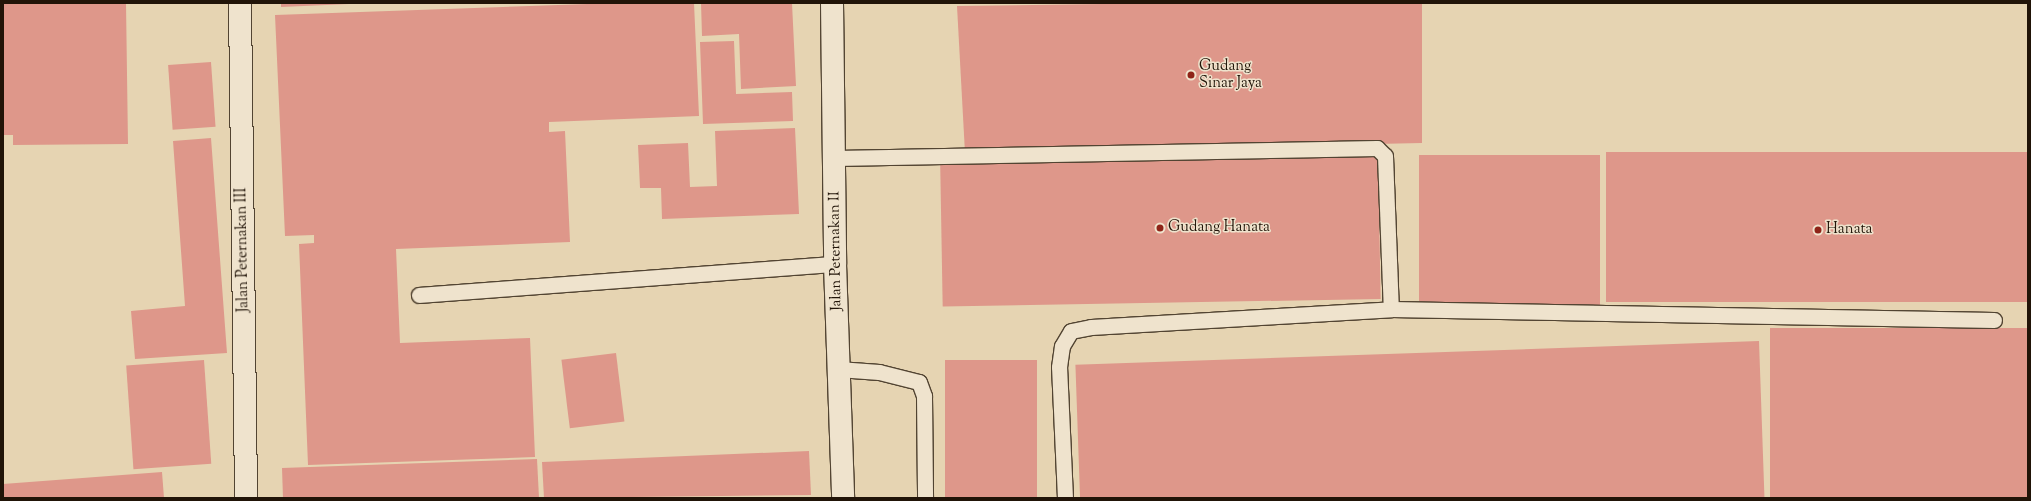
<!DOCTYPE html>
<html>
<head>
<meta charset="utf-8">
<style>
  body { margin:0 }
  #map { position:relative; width:2031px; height:501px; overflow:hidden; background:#e6d4b2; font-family:"Sorts Mill Goudy",serif }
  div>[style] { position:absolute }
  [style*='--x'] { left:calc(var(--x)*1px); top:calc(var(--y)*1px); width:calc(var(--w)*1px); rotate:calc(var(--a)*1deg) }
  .building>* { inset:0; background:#de978a; transform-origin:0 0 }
  .roads { filter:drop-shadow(1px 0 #524432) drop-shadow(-1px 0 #524432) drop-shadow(0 1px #524432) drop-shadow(0 -1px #524432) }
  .service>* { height:15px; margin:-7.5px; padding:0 7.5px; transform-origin:7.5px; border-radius:7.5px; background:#efe3cd }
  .minor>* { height:22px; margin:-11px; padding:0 11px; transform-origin:11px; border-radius:11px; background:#efe3cd }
  .tertiary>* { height:22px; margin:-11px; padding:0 11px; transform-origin:11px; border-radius:11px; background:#efe3cd }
  .dots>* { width:11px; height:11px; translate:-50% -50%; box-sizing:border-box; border:2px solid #efe3cd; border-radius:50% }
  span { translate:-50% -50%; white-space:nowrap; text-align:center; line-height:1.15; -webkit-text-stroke:3px #efe3cd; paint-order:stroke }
  .poi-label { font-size:15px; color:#211408 }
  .left { translate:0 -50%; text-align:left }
  .street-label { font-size:15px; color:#211408 }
  .frame { position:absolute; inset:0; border:4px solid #211408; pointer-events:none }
</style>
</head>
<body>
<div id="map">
  <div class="building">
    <div style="clip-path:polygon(3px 3px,126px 3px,128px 144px,13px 145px,13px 135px,3px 135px)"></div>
    <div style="clip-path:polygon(281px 3px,349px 3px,349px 4px,281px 7px)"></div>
    <div style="clip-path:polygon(616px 3px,694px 3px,699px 116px,549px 122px,549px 132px,565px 131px,570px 242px,396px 249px,400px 343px,530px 338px,535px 457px,308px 465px,299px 244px,314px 243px,314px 235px,285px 236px,275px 15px)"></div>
    <div style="clip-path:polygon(701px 3px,792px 3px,796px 86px,741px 89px,739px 34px,702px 36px)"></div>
    <div style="clip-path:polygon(1171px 3px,1422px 3px,1422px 143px,965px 153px,957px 6px)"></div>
    <div style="clip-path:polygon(734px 41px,736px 94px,792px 92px,793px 121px,703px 124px,700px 42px)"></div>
    <div style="left:211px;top:62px;width:65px;height:43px;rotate:86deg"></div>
    <div style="clip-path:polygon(795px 128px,799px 214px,662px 219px,661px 188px,640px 188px,638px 145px,688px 143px,690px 187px,717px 186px,715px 131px)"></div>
    <div style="clip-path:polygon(211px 138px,227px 353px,135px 359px,131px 311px,185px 306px,173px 141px)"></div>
    <div style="left:1378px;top:149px;width:150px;height:438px;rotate:89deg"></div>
    <div style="left:2028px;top:152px;width:150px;height:422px;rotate:90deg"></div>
    <div style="left:1419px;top:155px;width:181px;height:150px"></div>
    <div style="left:2028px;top:328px;width:170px;height:258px;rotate:90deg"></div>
    <div style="left:1759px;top:341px;width:157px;height:684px;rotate:88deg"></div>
    <div style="left:616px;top:353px;width:69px;height:55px;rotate:83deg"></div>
    <div style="left:204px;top:360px;width:104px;height:78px;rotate:86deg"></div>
    <div style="left:945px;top:360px;width:92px;height:138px"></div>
    <div style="clip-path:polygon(809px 451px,811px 495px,544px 498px,542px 462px)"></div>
    <div style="clip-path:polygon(537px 459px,539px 498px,283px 498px,282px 468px)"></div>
    <div style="clip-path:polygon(162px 472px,164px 498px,3px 498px,3px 484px)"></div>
  </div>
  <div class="roads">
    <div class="service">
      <div style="--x:835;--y:158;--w:542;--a:-1.06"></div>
      <div style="--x:1377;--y:148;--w:11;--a:45"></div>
      <div style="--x:1385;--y:156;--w:153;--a:87.8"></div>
      <div style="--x:419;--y:295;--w:417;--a:-4.3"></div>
      <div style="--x:838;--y:369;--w:41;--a:4.2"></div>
      <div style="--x:879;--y:372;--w:41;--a:14"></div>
      <div style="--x:919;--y:382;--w:15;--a:70"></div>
      <div style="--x:924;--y:396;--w:102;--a:89.4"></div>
      <div style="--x:1065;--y:498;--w:131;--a:-92.6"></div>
      <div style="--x:1059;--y:367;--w:21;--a:-82"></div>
      <div style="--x:1062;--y:346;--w:17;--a:-59"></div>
      <div style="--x:1071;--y:331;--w:20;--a:-11"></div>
      <div style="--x:1091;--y:327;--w:301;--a:-3.4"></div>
      <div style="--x:1391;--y:309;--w:603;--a:1.05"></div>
    </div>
    <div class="minor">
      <div style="--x:240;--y:3;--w:495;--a:89.3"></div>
    </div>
    <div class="tertiary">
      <div style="--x:832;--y:3;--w:261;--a:89.3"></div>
      <div style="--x:835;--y:264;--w:234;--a:88"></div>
    </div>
  </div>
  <div class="dots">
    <div style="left:1191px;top:75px;background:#8f2418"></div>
    <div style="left:1160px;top:228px;background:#8f2418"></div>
    <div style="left:1818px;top:230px;background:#8f2418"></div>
  </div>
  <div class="poi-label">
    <span class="left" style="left:1199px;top:75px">Gudang<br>Sinar Jaya</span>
    <span class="left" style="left:1168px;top:228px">Gudang Hanata</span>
    <span class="left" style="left:1826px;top:230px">Hanata</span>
  </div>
  <div class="street-label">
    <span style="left:243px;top:250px;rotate:-91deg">Jalan Peternakan III</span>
    <span style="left:836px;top:251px;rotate:-91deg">Jalan Peternakan II</span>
  </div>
  <div class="frame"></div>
</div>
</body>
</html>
